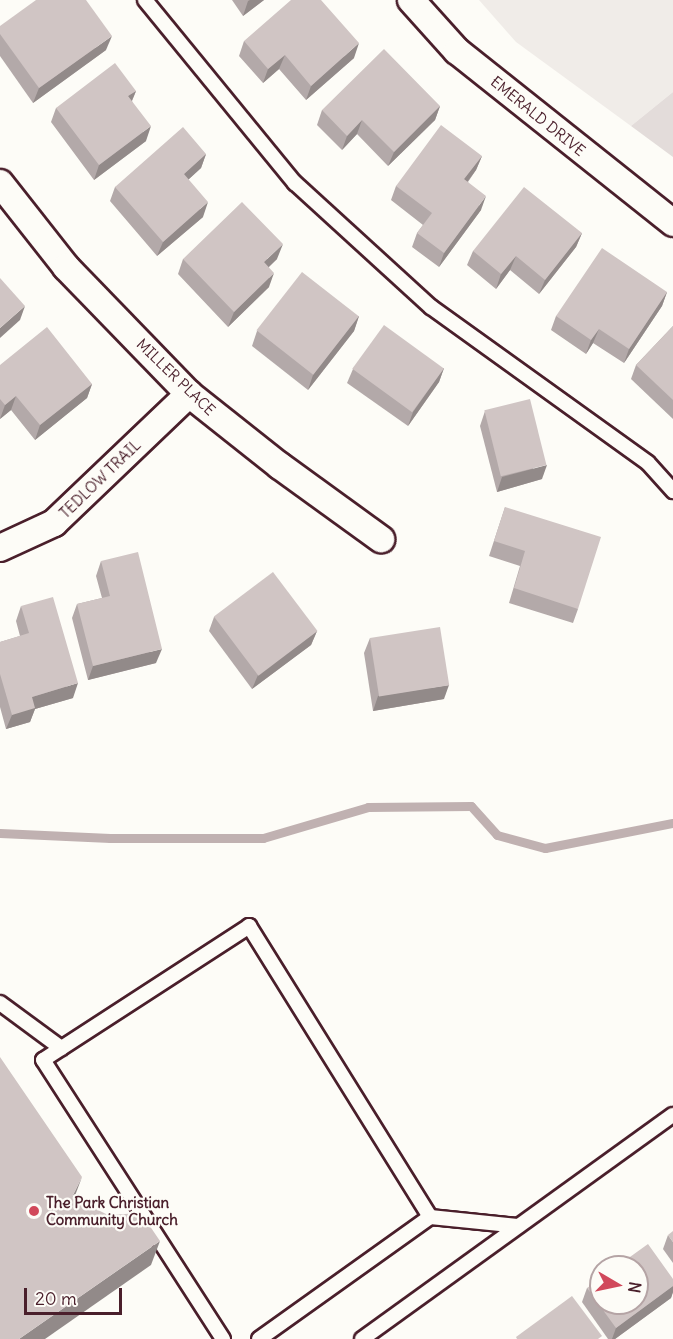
<!DOCTYPE html>
<html>
<head>
<meta charset="utf-8">
<style>
  body { margin:0 }
  #map { position:relative; width:673px; height:1339px; overflow:hidden; background:#fdfcf7; font-family:Delius,sans-serif }
  div>[style] { position:absolute }
  [style*='--x'] { left:calc(var(--x)*1px); top:calc(var(--y)*1px); width:calc(var(--w)*1px); rotate:calc(var(--a)*1deg) }
  .built>* { inset:0; background:#f0ece8 }
  .green>* { inset:0; background:#e3dcda }
  .stream>* { height:9px; margin:-4.5px; padding:0 4.5px; transform-origin:4.5px; border-radius:4.5px; background:#c0b1b1 }
  .roads { filter:drop-shadow(2px 0 #4a1f2b) drop-shadow(-2px 0 #4a1f2b) drop-shadow(0 2px #4a1f2b) drop-shadow(0 -2px #4a1f2b) }
  .lane>* { height:14px; margin:-7px; padding:0 7px; transform-origin:7px; border-radius:7px; background:#fdfcf7 }
  .street>* { height:26px; margin:-13px; padding:0 13px; transform-origin:13px; border-radius:13px; background:#fdfcf7 }
  .wall>* { inset:0; background:#b3a9a9 }
  .shaded-wall>* { inset:0; background:#928a89 }
  .building>* { inset:0; background:#d0c5c4; transform-origin:0 0 }
  .dots>* { width:16px; height:16px; translate:-50% -50%; box-sizing:border-box; border:3px solid #fdfcf7; border-radius:50% }
  span { translate:-50% -50%; white-space:nowrap; text-align:center; line-height:1.15; -webkit-text-stroke:4.5px #fdfcf7; paint-order:stroke }
  .street-label { font-size:15px; color:#4a1f2b }
  .poi-label { font-size:15px; color:#4a1f2b; font-weight:700 }
  .left { translate:0 -50%; text-align:left }
  .north { position:absolute; left:589px; top:1255px; width:60px; height:60px; box-sizing:border-box; background:#fdfcf7; border:2px solid #b5a4a5; border-radius:50%; rotate:99deg; font-size:16px; font-weight:700; line-height:24px; text-align:center; color:#4a1f2b }
  .north::after { content:''; display:block; margin:auto; width:21px; height:27px; background:#d1495b; clip-path:polygon(50% 0,100% 100%,50% 72%,0 100%) }
  .scale { position:absolute; left:24px; top:1288px; width:98px; height:27px; box-sizing:border-box; border:3px solid #4a1f2b; border-top:0; padding-left:8px; font-size:18px; line-height:21px; white-space:nowrap; color:#4a1f2b; -webkit-text-stroke:4px #fdfcf7; paint-order:stroke }
</style>
</head>
<body>
<div id="map">
  <div class="built">
    <div style="clip-path:polygon(479px 0,673px 0,673px 92px,631px 126px,516px 42px)"></div>
  </div>
  <div class="green">
    <div style="clip-path:polygon(673px 92px,673px 157px,631px 126px)"></div>
  </div>
  <div class="stream">
    <div style="--x:0;--y:833;--w:110;--a:2.6"></div>
    <div style="--x:110;--y:838;--w:153;--a:0"></div>
    <div style="--x:263;--y:838;--w:109;--a:-16.4"></div>
    <div style="--x:368;--y:807;--w:103;--a:-0.6"></div>
    <div style="--x:471;--y:806;--w:39;--a:48"></div>
    <div style="--x:497;--y:835;--w:50;--a:15.2"></div>
    <div style="--x:545;--y:848;--w:130;--a:-11.1"></div>
  </div>
  <div class="roads">
    <div class="lane">
      <div style="--x:145;--y:0;--w:237;--a:50.7"></div>
      <div style="--x:295;--y:183;--w:184;--a:42.4"></div>
      <div style="--x:431;--y:307;--w:267;--a:35.7"></div>
      <div style="--x:648;--y:463;--w:38;--a:48"></div>
      <div style="--x:0;--y:1003;--w:76;--a:36.4"></div>
      <div style="--x:430;--y:1217;--w:88;--a:5.8"></div>
      <div style="--x:223;--y:1339;--w:332;--a:-122.8"></div>
      <div style="--x:43;--y:1060;--w:246;--a:-33"></div>
      <div style="--x:249;--y:926;--w:343;--a:58.1"></div>
      <div style="--x:430;--y:1217;--w:210;--a:144.5"></div>
      <div style="--x:362;--y:1339;--w:383;--a:-35.8"></div>
    </div>
    <div class="street">
      <div style="--x:411;--y:0;--w:69;--a:48"></div>
      <div style="--x:457;--y:51;--w:276;--a:38.5"></div>
      <div style="--x:0;--y:183;--w:107;--a:51.8"></div>
      <div style="--x:66;--y:267;--w:177;--a:45.9"></div>
      <div style="--x:189;--y:394;--w:116;--a:38.4"></div>
      <div style="--x:280;--y:466;--w:125;--a:35.9"></div>
      <div style="--x:0;--y:548;--w:60;--a:-24.8"></div>
      <div style="--x:54;--y:523;--w:187;--a:-43.7"></div>
    </div>
  </div>
  <div class="wall">
    <div style="clip-path:polygon(232px 0,264px 0,243px 16px)"></div>
    <div style="clip-path:polygon(0 26px,106px 50px,33px 103px,0 56px)"></div>
    <div style="clip-path:polygon(244px 41px,354px 58px,306px 100px,279px 69px,263px 83px,239px 56px)"></div>
    <div style="clip-path:polygon(136px 91px,132px 101px,146px 141px,94px 180px,51px 122px,56px 108px)"></div>
    <div style="clip-path:polygon(440px 106px,435px 120px,388px 166px,357px 134px,342px 150px,317px 125px,322px 110px)"></div>
    <div style="clip-path:polygon(206px 154px,201px 168px,188px 180px,203px 217px,157px 256px,110px 201px,115px 187px)"></div>
    <div style="clip-path:polygon(482px 156px,476px 170px,468px 182px,481px 210px,439px 267px,412px 247px,417px 233px,423px 225px,391px 200px,396px 186px)"></div>
    <div style="clip-path:polygon(582px 233px,576px 247px,539px 294px,510px 270px,496px 289px,467px 265px,473px 251px)"></div>
    <div style="clip-path:polygon(183px 259px,277px 259px,269px 267px,269px 287px,228px 327px,178px 274px)"></div>
    <div style="clip-path:polygon(667px 292px,662px 306px,624px 363px,593px 343px,586px 354px,551px 330px,556px 316px)"></div>
    <div style="clip-path:polygon(359px 316px,354px 331px,308px 390px,252px 346px,257px 331px)"></div>
    <div style="clip-path:polygon(673px 326px,673px 419px,631px 379px,636px 365px)"></div>
    <div style="clip-path:polygon(0 365px,92px 384px,87px 398px,35px 440px,11px 410px,0 419px)"></div>
    <div style="clip-path:polygon(444px 368px,439px 382px,408px 426px,347px 383px,353px 369px)"></div>
    <div style="clip-path:polygon(485px 411px,542px 479px,497px 492px,480px 426px)"></div>
    <div style="clip-path:polygon(505px 507px,578px 609px,573px 623px,509px 603px,520px 566px,489px 556px)"></div>
    <div style="clip-path:polygon(101px 561px,156px 663px,88px 680px,72px 618px,77px 604px,102px 598px,96px 576px)"></div>
    <div style="clip-path:polygon(21px 606px,73px 698px,35px 709px,30px 722px,6px 729px,0 707px,0 642px,20px 636px,16px 621px)"></div>
    <div style="clip-path:polygon(214px 617px,317px 631px,311px 645px,252px 689px,209px 631px)"></div>
    <div style="clip-path:polygon(370px 638px,444px 699px,373px 711px,364px 653px)"></div>
    <div style="clip-path:polygon(668px 1235px,673px 1242px,673px 1263px,663px 1249px)"></div>
    <div style="clip-path:polygon(673px 1279px,673px 1292px,671px 1298px,615px 1339px,608px 1339px,582px 1302px,587px 1288px)"></div>
  </div>
  <div class="shaded-wall">
    <div style="clip-path:polygon(250px 0,264px 0,243px 16px,248px 1px)"></div>
    <div style="clip-path:polygon(112px 36px,106px 50px,33px 103px,39px 88px)"></div>
    <div style="clip-path:polygon(359px 43px,354px 58px,306px 100px,311px 86px)"></div>
    <div style="clip-path:polygon(285px 55px,279px 69px,263px 83px,268px 69px)"></div>
    <div style="clip-path:polygon(136px 91px,130px 105px,128px 96px)"></div>
    <div style="clip-path:polygon(440px 106px,435px 120px,388px 166px,394px 152px)"></div>
    <div style="clip-path:polygon(362px 120px,357px 134px,342px 150px,347px 136px)"></div>
    <div style="clip-path:polygon(151px 126px,146px 141px,94px 180px,99px 165px)"></div>
    <div style="clip-path:polygon(206px 154px,201px 168px,179px 188px,184px 174px)"></div>
    <div style="clip-path:polygon(482px 156px,476px 170px,459px 193px,464px 179px)"></div>
    <div style="clip-path:polygon(486px 196px,481px 210px,439px 267px,444px 253px)"></div>
    <div style="clip-path:polygon(208px 202px,203px 217px,157px 256px,163px 242px)"></div>
    <div style="clip-path:polygon(582px 233px,576px 247px,539px 294px,545px 280px)"></div>
    <div style="clip-path:polygon(283px 244px,277px 259px,259px 276px,264px 262px)"></div>
    <div style="clip-path:polygon(516px 256px,510px 270px,496px 289px,501px 274px)"></div>
    <div style="clip-path:polygon(274px 273px,269px 287px,228px 327px,234px 312px)"></div>
    <div style="clip-path:polygon(667px 292px,662px 306px,624px 363px,629px 349px)"></div>
    <div style="clip-path:polygon(25px 306px,20px 320px,0 338px,0 328px)"></div>
    <div style="clip-path:polygon(359px 316px,354px 331px,308px 390px,313px 375px)"></div>
    <div style="clip-path:polygon(599px 329px,593px 343px,586px 354px,591px 340px)"></div>
    <div style="clip-path:polygon(444px 368px,439px 382px,408px 426px,413px 412px)"></div>
    <div style="clip-path:polygon(92px 384px,87px 398px,35px 440px,40px 425px)"></div>
    <div style="clip-path:polygon(16px 396px,11px 410px,0 419px,5px 405px)"></div>
    <div style="clip-path:polygon(547px 465px,542px 479px,497px 492px,502px 477px)"></div>
    <div style="clip-path:polygon(317px 631px,311px 645px,252px 689px,258px 675px)"></div>
    <div style="clip-path:polygon(162px 649px,156px 663px,88px 680px,93px 666px)"></div>
    <div style="clip-path:polygon(78px 683px,73px 698px,35px 709px,30px 722px,6px 729px,12px 715px,32px 697px)"></div>
    <div style="clip-path:polygon(449px 685px,444px 699px,373px 711px,378px 696px)"></div>
    <div style="clip-path:polygon(82px 1177px,73px 1201px,72px 1197px)"></div>
    <div style="clip-path:polygon(160px 1241px,151px 1265px,45px 1339px,19px 1339px)"></div>
    <div style="clip-path:polygon(673px 1286px,673px 1292px,671px 1298px,615px 1339px,612px 1339px,616px 1328px)"></div>
  </div>
  <div class="building">
    <div style="clip-path:polygon(36px 0,86px 0,112px 36px,39px 88px,0 34px,0 26px)"></div>
    <div style="clip-path:polygon(291px 0,321px 0,359px 43px,311px 86px,285px 55px,268px 69px,244px 41px)"></div>
    <div style="clip-path:polygon(384px 49px,440px 106px,394px 152px,362px 120px,347px 136px,322px 110px)"></div>
    <div style="clip-path:polygon(115px 63px,136px 91px,128px 96px,151px 126px,99px 165px,56px 108px)"></div>
    <div style="clip-path:polygon(441px 125px,482px 156px,464px 179px,486px 196px,444px 253px,417px 233px,432px 213px,396px 186px)"></div>
    <div style="clip-path:polygon(183px 127px,206px 154px,184px 174px,208px 202px,163px 242px,115px 187px)"></div>
    <div style="clip-path:polygon(524px 187px,582px 233px,545px 280px,516px 256px,501px 274px,473px 251px)"></div>
    <div style="clip-path:polygon(242px 202px,283px 244px,264px 262px,274px 273px,234px 312px,183px 259px)"></div>
    <div style="clip-path:polygon(602px 248px,667px 292px,629px 349px,599px 329px,591px 340px,556px 316px)"></div>
    <div style="left:302px;top:272px;width:72px;height:74px;rotate:38deg"></div>
    <div style="clip-path:polygon(0 278px,25px 306px,0 328px)"></div>
    <div style="left:384px;top:325px;width:74px;height:54px;rotate:36deg"></div>
    <div style="clip-path:polygon(673px 326px,673px 400px,636px 365px)"></div>
    <div style="clip-path:polygon(47px 327px,92px 384px,40px 425px,16px 396px,5px 405px,0 399px,0 365px)"></div>
    <div style="left:530px;top:399px;width:68px;height:47px;rotate:76deg"></div>
    <div style="clip-path:polygon(505px 507px,601px 537px,578px 609px,514px 588px,525px 551px,494px 541px)"></div>
    <div style="clip-path:polygon(138px 552px,162px 649px,93px 666px,77px 604px,110px 596px,101px 561px)"></div>
    <div style="left:273px;top:572px;width:74px;height:74px;rotate:53deg"></div>
    <div style="clip-path:polygon(53px 597px,78px 683px,32px 697px,35px 708px,12px 715px,0 674px,0 642px,29px 633px,21px 606px)"></div>
    <div style="left:440px;top:627px;width:59px;height:71px;rotate:81deg"></div>
    <div style="clip-path:polygon(0 1057px,82px 1177px,72px 1197px,108px 1215px,141px 1213px,160px 1241px,19px 1339px,0 1339px)"></div>
    <div style="clip-path:polygon(673px 1231px,673px 1242px,668px 1235px)"></div>
    <div style="clip-path:polygon(648px 1244px,673px 1279px,673px 1286px,616px 1328px,587px 1288px,601px 1278px,601px 1303px,637px 1303px,637px 1267px,616px 1267px)"></div>
    <div style="clip-path:polygon(572px 1296px,602px 1336px,598px 1339px,517px 1339px,516px 1337px)"></div>
  </div>
  <div class="dots">
    <div style="left:34px;top:1211px;background:#d1495b"></div>
  </div>
  <div class="street-label">
    <span style="left:538px;top:116px;rotate:39deg">EMERALD DRIVE</span>
    <span style="left:176px;top:377px;rotate:44deg">MILLER PLACE</span>
    <span style="left:100px;top:479px;rotate:-44deg">TEDLOW TRAIL</span>
  </div>
  <div class="poi-label">
    <span class="left" style="left:46px;top:1211px">The Park Christian<br>Community Church</span>
  </div>
  <div class="north">N</div>
  <div class="scale">20 m</div>
</div>
</body>
</html>
